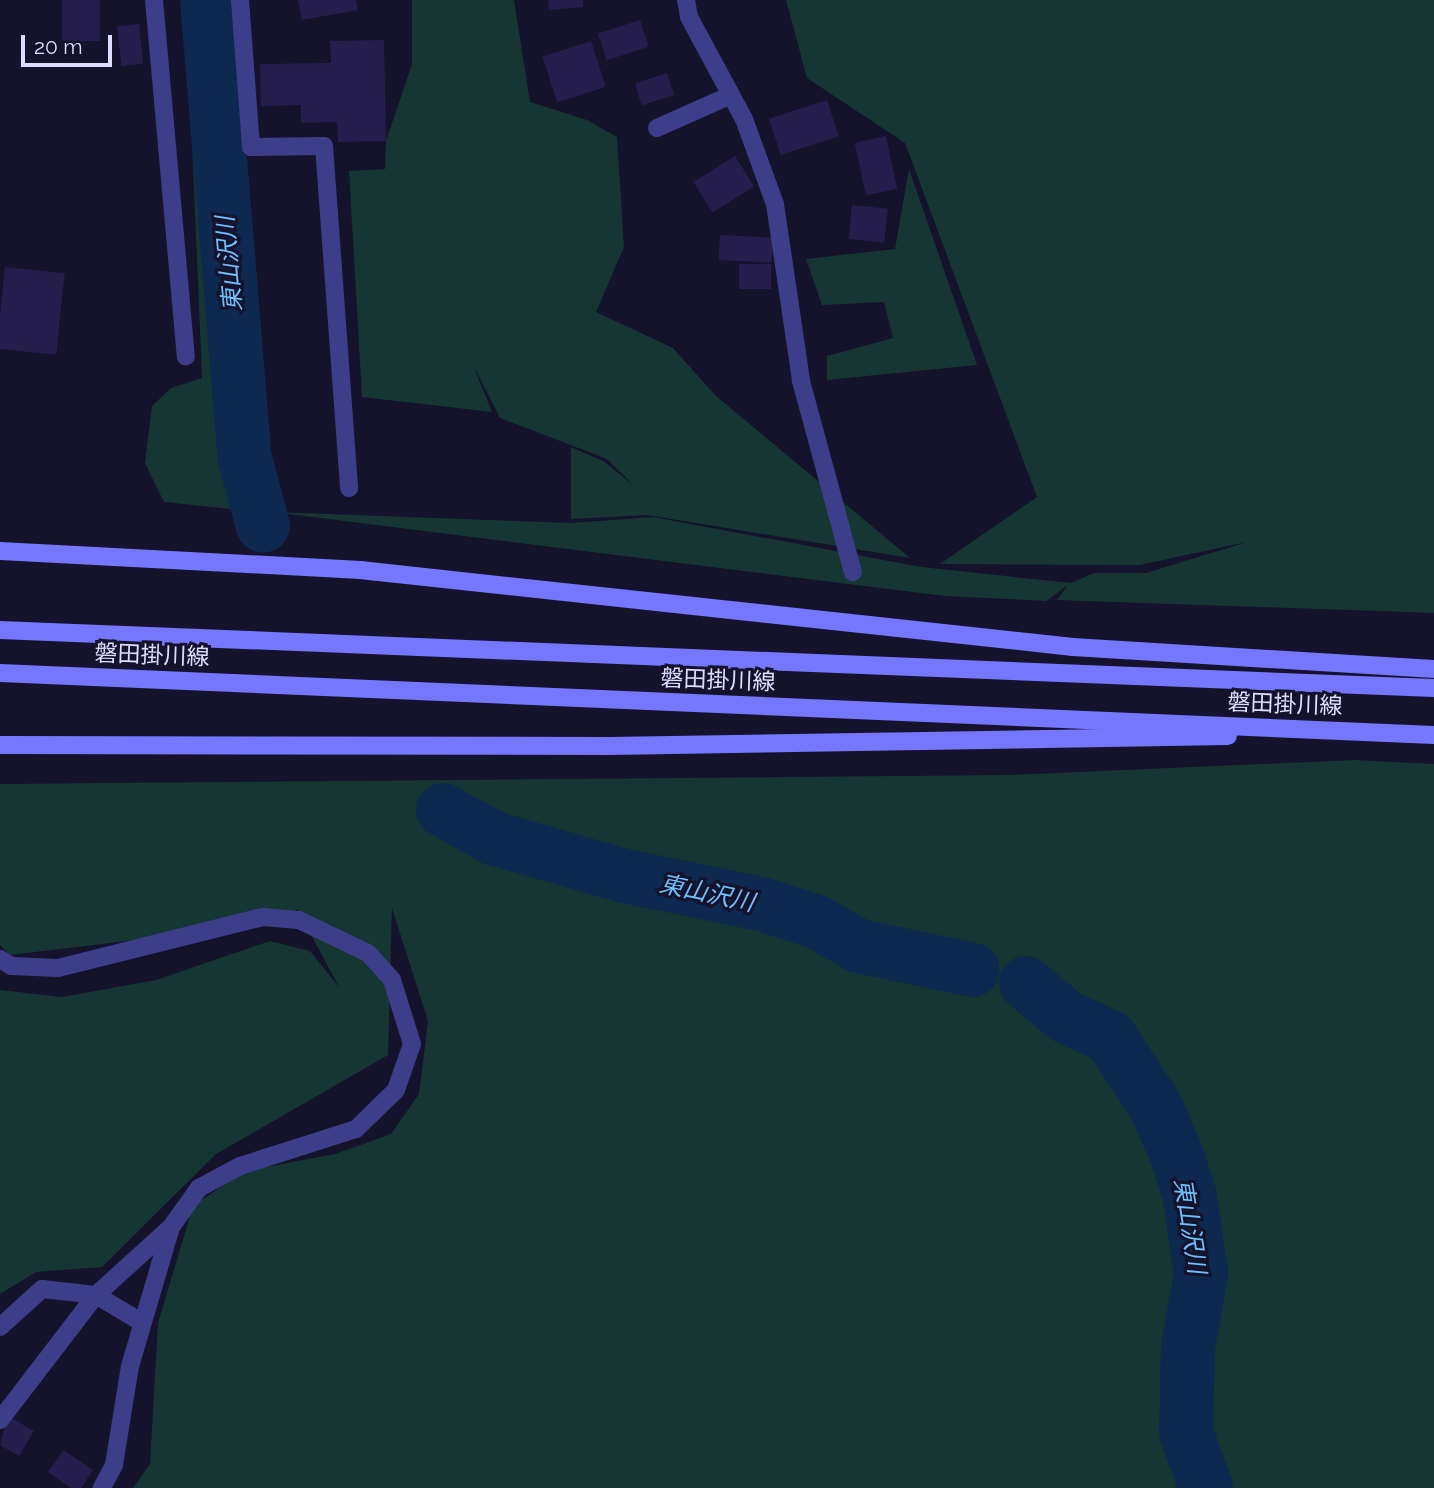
<!DOCTYPE html>
<html>
<head>
<meta charset="utf-8">
<style>
  body { margin:0 }
  #map { position:relative; width:1434px; height:1488px; overflow:hidden; background:#15122c; font-family:Raleway,"Noto Sans JP",sans-serif }
  div>[style] { position:absolute }
  [style*='--x'] { left:calc(var(--x)*1px); top:calc(var(--y)*1px); width:calc(var(--w)*1px); rotate:calc(var(--a)*1deg) }
  .green>* { inset:0; background:#153633 }
  .river>* { height:54px; margin:-27px; padding:0 27px; transform-origin:27px; border-radius:27px; background:#0e294f }
  .building>* { inset:0; background:#251e4d; transform-origin:0 0 }
  .service>* { height:18px; margin:-9px; padding:0 9px; transform-origin:9px; border-radius:9px; background:#3d3e8a }
  .minor>* { height:18px; margin:-9px; padding:0 9px; transform-origin:9px; border-radius:9px; background:#3d3e8a }
  .secondary>* { height:18px; margin:-9px; padding:0 9px; transform-origin:9px; border-radius:9px; background:#7578fe }
  span { translate:-50% -50%; white-space:nowrap; text-align:center; line-height:1.15; -webkit-text-stroke:6px #15122c; paint-order:stroke }
  .street-label { font-size:23px; color:#dfddff }
  .water-label { font-size:24px; color:#6cc1fe; font-style:italic }
  .scale { position:absolute; left:21px; top:35px; width:91px; height:32px; box-sizing:border-box; border:4px solid #dfddff; border-top:0; padding-left:9px; font-size:21px; line-height:24px; white-space:nowrap; color:#dfddff; -webkit-text-stroke:5px #15122c; paint-order:stroke }
</style>
</head>
<body>
<div id="map">
  <div class="green">
    <div style="clip-path:polygon(186px 0,229px 0,243px 318px,260px 485px,242px 510px,164px 502px,145px 463px,152px 406px,171px 388px,202px 378px)"></div>
    <div style="clip-path:polygon(412px 0,514px 0,530px 102px,587px 120px,617px 137px,624px 247px,596px 312px,673px 348px,715px 395px,910px 558px,647px 515px,571px 519px,571px 447px,605px 462px,634px 486px,607px 459px,500px 418px,473px 365px,492px 412px,362px 397px,349px 171px,385px 169px,386px 141px,412px 64px)"></div>
    <div style="clip-path:polygon(786px 0,1434px 0,1434px 613px,1057px 600px,1068px 585px,1046px 601px,945px 596px,273px 512px,571px 523px,653px 517px,921px 567px,1071px 583px,1094px 573px,1146px 573px,1247px 542px,1140px 565px,940px 564px,1037px 497px,905px 143px,807px 78px)"></div>
    <div style="clip-path:polygon(909px 169px,977px 365px,827px 380px,827px 356px,893px 338px,884px 302px,822px 305px,806px 259px,895px 249px)"></div>
    <div style="clip-path:polygon(evenodd,1355px 760px,1434px 764px,1434px 1488px,133px 1488px,150px 1464px,158px 1323px,193px 1206px,244px 1171px,335px 1154px,391px 1134px,419px 1094px,428px 1021px,392px 908px,388px 1055px,216px 1154px,102px 1267px,36px 1272px,0 1294px,0 990px,62px 997px,156px 980px,270px 941px,310px 951px,339px 987px,298px 910px,135px 940px,10px 955px,0 945px,0 784px,1010px 775px,1355px 760px,466px 827px,687px 897px,688px 898px,616px 882px,466px 827px)"></div>
  </div>
  <div class="river">
    <div style="--x:207;--y:0;--w:461;--a:85.3"></div>
    <div style="--x:245;--y:459;--w:69;--a:75"></div>
    <div style="--x:443;--y:810;--w:57;--a:29.2"></div>
    <div style="--x:493;--y:838;--w:137;--a:16.1"></div>
    <div style="--x:625;--y:876;--w:139;--a:11.6"></div>
    <div style="--x:761;--y:904;--w:57;--a:17.5"></div>
    <div style="--x:815;--y:921;--w:51;--a:29.6"></div>
    <div style="--x:859;--y:946;--w:116;--a:11.9"></div>
    <div style="--x:1026;--y:983;--w:51;--a:40.2"></div>
    <div style="--x:1065;--y:1016;--w:50;--a:25"></div>
    <div style="--x:1110;--y:1037;--w:84;--a:56.7"></div>
    <div style="--x:1156;--y:1107;--w:53;--a:66.8"></div>
    <div style="--x:1177;--y:1156;--w:43;--a:72.4"></div>
    <div style="--x:1190;--y:1197;--w:78;--a:81.9"></div>
    <div style="--x:1201;--y:1274;--w:74;--a:100.1"></div>
    <div style="--x:1188;--y:1347;--w:85;--a:91.3"></div>
    <div style="--x:1186;--y:1432;--w:59;--a:70.3"></div>
  </div>
  <div class="building">
    <div style="left:62px;top:0;width:38px;height:41px"></div>
    <div style="clip-path:polygon(298px 0,356px 0,358px 10px,302px 20px)"></div>
    <div style="clip-path:polygon(548px 0,583px 0,583px 7px,549px 10px)"></div>
    <div style="left:640px;top:20px;width:28px;height:44px;rotate:72deg"></div>
    <div style="left:139px;top:24px;width:40px;height:22px;rotate:84deg"></div>
    <div style="clip-path:polygon(384px 40px,386px 141px,338px 142px,337px 122px,301px 123px,301px 105px,261px 106px,260px 64px,331px 63px,330px 41px)"></div>
    <div style="left:591px;top:41px;width:48px;height:51px;rotate:72deg"></div>
    <div style="left:667px;top:73px;width:23px;height:34px;rotate:72deg"></div>
    <div style="left:827px;top:100px;width:38px;height:61px;rotate:72deg"></div>
    <div style="left:886px;top:136px;width:54px;height:32px;rotate:78deg"></div>
    <div style="left:735px;top:156px;width:36px;height:49px;rotate:58deg"></div>
    <div style="left:852px;top:205px;width:36px;height:34px;rotate:6deg"></div>
    <div style="left:720px;top:235px;width:53px;height:25px;rotate:3deg"></div>
    <div style="left:739px;top:264px;width:32px;height:25px"></div>
    <div style="left:5px;top:267px;width:60px;height:82px;rotate:6deg"></div>
    <div style="clip-path:polygon(8px 1416px,34px 1431px,19px 1456px,0 1445px)"></div>
    <div style="clip-path:polygon(64px 1450px,93px 1470px,81px 1488px,71px 1488px,48px 1472px)"></div>
  </div>
  <div class="service">
    <div style="--x:0;--y:1327;--w:57;--a:-42.1"></div>
    <div style="--x:42;--y:1289;--w:54;--a:6.3"></div>
    <div style="--x:96;--y:1295;--w:52;--a:31"></div>
    <div style="--x:0;--y:1420;--w:158;--a:-52.5"></div>
    <div style="--x:96;--y:1295;--w:101;--a:-42.2"></div>
  </div>
  <div class="minor">
    <div style="--x:154;--y:0;--w:358;--a:84.9"></div>
    <div style="--x:240;--y:0;--w:147;--a:85.7"></div>
    <div style="--x:251;--y:147;--w:73;--a:-0.8"></div>
    <div style="--x:324;--y:146;--w:343;--a:85.8"></div>
    <div style="--x:686;--y:0;--w:17;--a:80"></div>
    <div style="--x:689;--y:17;--w:116;--a:61.7"></div>
    <div style="--x:744;--y:119;--w:90;--a:70"></div>
    <div style="--x:775;--y:204;--w:179;--a:81.6"></div>
    <div style="--x:801;--y:381;--w:198;--a:74.8"></div>
    <div style="--x:657;--y:128;--w:81;--a:-24"></div>
    <div style="--x:0;--y:959;--w:13;--a:32"></div>
    <div style="--x:11;--y:966;--w:47;--a:2.4"></div>
    <div style="--x:58;--y:968;--w:211;--a:-14"></div>
    <div style="--x:263;--y:917;--w:36;--a:5"></div>
    <div style="--x:299;--y:920;--w:76;--a:25.6"></div>
    <div style="--x:368;--y:953;--w:36;--a:48"></div>
    <div style="--x:392;--y:980;--w:67;--a:72.6"></div>
    <div style="--x:412;--y:1044;--w:49;--a:109.2"></div>
    <div style="--x:396;--y:1090;--w:56;--a:135.7"></div>
    <div style="--x:356;--y:1129;--w:122;--a:162.3"></div>
    <div style="--x:240;--y:1166;--w:47;--a:151.8"></div>
    <div style="--x:199;--y:1188;--w:48;--a:125.7"></div>
    <div style="--x:171;--y:1227;--w:145;--a:106.4"></div>
    <div style="--x:130;--y:1366;--w:100;--a:99.2"></div>
    <div style="--x:114;--y:1465;--w:26;--a:118"></div>
  </div>
  <div class="secondary">
    <div style="--x:0;--y:551;--w:361;--a:3"></div>
    <div style="--x:360;--y:570;--w:717;--a:6.16"></div>
    <div style="--x:1073;--y:647;--w:362;--a:3.5"></div>
    <div style="--x:0;--y:630;--w:1435;--a:2.32"></div>
    <div style="--x:0;--y:673;--w:1435;--a:2.48"></div>
    <div style="--x:0;--y:745;--w:610;--a:0.09"></div>
    <div style="--x:610;--y:746;--w:618;--a:-0.93"></div>
  </div>
  <div class="street-label">
    <span style="left:152px;top:655px;rotate:2deg">磐田掛川線</span>
    <span style="left:718px;top:680px;rotate:2deg">磐田掛川線</span>
    <span style="left:1285px;top:704px;rotate:2deg">磐田掛川線</span>
  </div>
  <div class="water-label">
    <span style="left:229px;top:264px;rotate:-95deg">東山沢川</span>
    <span style="left:707px;top:893px;rotate:12deg">東山沢川</span>
    <span style="left:1190px;top:1226px;rotate:81deg">東山沢川</span>
  </div>
  <div class="scale">20 m</div>
</div>
</body>
</html>
